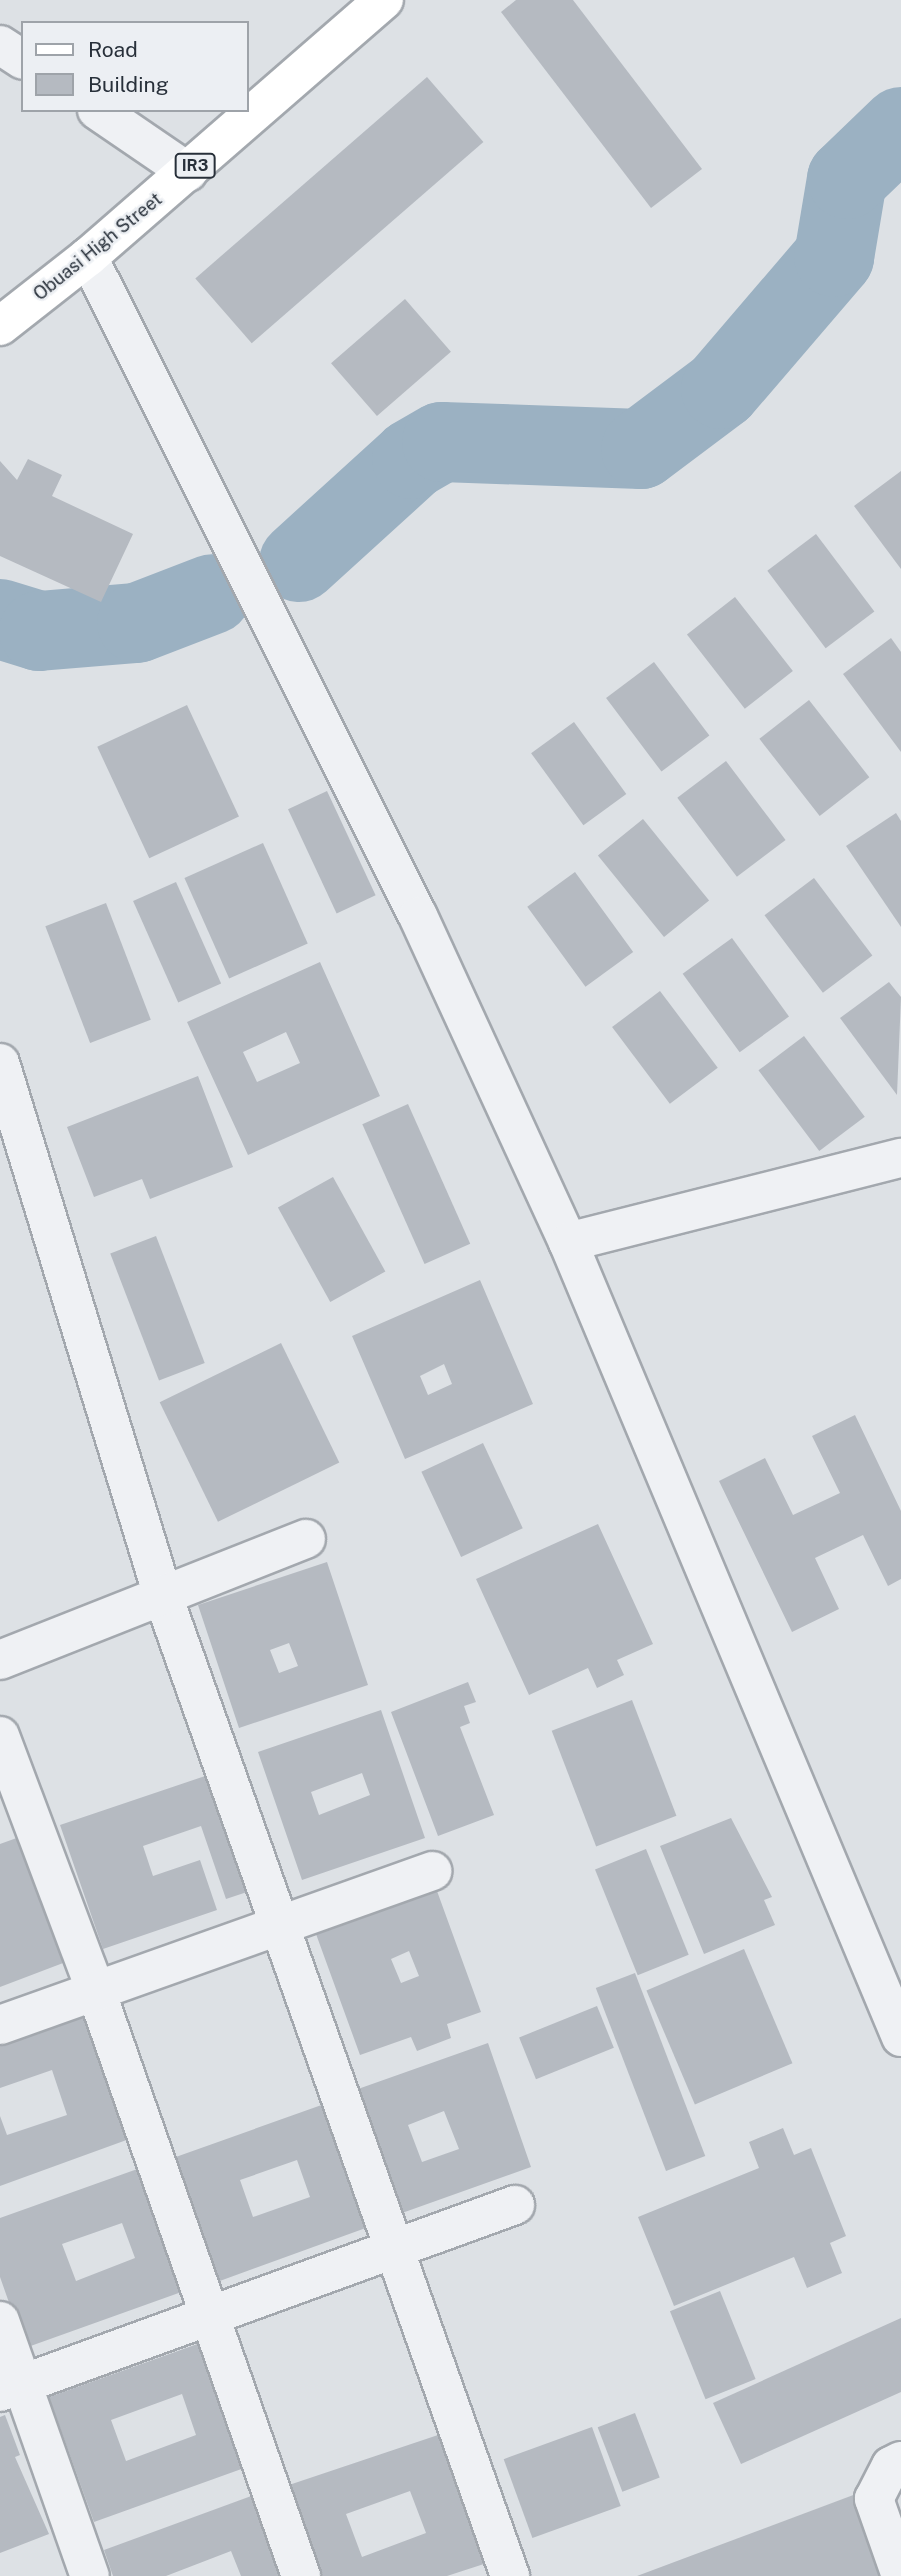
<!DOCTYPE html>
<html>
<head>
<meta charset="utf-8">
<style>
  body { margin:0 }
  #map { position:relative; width:901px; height:2576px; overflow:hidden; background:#dde1e5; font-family:"Public Sans",sans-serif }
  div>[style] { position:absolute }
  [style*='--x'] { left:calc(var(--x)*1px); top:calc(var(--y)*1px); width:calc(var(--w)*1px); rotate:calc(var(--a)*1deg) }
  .river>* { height:80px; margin:-40px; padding:0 40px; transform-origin:40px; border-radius:40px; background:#9bb1c2 }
  .building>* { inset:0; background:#b5bac1; transform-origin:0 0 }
  .roads { filter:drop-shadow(2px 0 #a3a8ae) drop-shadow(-2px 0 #a3a8ae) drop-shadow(0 2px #a3a8ae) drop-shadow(0 -2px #a3a8ae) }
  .minor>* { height:38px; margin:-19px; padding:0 19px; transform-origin:19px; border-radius:19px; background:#eff1f4 }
  .major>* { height:38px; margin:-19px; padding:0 19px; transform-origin:19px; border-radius:19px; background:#fff }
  span { translate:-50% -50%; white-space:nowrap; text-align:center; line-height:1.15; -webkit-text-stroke:5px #eceff3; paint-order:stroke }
  .shield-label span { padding:2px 5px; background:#eceff3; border:2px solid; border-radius:5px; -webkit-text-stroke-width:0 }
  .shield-label { font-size:16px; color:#28303a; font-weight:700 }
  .street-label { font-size:18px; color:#28303a }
  .legend { position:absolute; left:21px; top:21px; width:228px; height:91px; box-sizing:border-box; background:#eceff3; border:2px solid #9ea3a9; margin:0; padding:9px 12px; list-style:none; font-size:21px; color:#28303a }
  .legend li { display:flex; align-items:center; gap:14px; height:35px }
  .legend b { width:35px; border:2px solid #9ea3a9 }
</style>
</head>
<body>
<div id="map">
  <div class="river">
    <div style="--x:299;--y:562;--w:153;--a:-42.3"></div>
    <div style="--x:412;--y:459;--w:34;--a:-30"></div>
    <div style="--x:442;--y:442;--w:199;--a:2"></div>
    <div style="--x:641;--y:449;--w:100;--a:-36.9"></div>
    <div style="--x:721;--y:389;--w:174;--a:-49.4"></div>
    <div style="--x:834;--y:257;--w:79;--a:-80.5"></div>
    <div style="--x:847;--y:179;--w:75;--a:-43.9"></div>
    <div style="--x:0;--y:619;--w:41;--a:17.1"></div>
    <div style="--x:39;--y:631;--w:98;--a:-4.7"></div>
    <div style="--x:137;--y:623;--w:80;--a:-21.1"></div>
  </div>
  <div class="building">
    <div style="clip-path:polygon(516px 0,573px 0,702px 169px,651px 208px,501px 12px)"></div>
    <div style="left:427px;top:77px;width:86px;height:307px;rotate:49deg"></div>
    <div style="left:405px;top:299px;width:70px;height:98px;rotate:49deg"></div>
    <div style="clip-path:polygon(28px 459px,62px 475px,52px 496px,133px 534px,101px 602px,0 556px,0 461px,17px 480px)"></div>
    <div style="clip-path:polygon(901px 471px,901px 569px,854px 506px)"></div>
    <div style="left:816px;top:534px;width:97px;height:61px;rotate:53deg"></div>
    <div style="left:735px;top:597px;width:94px;height:61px;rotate:52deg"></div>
    <div style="clip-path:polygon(891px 638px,901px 652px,901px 752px,843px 674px)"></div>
    <div style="left:654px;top:662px;width:92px;height:60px;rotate:53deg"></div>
    <div style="left:809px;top:700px;width:98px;height:63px;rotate:52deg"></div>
    <div style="left:187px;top:705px;width:123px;height:99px;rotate:65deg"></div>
    <div style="left:574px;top:722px;width:89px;height:53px;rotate:54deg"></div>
    <div style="left:726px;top:761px;width:99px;height:61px;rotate:53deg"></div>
    <div style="left:327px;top:791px;width:115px;height:43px;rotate:65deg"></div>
    <div style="clip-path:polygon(896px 813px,901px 821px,901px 927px,846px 846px)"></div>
    <div style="left:643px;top:819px;width:105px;height:58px;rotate:51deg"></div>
    <div style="left:263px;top:843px;width:110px;height:86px;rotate:66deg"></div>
    <div style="left:575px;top:872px;width:99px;height:59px;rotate:54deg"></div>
    <div style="left:814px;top:878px;width:97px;height:62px;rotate:53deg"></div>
    <div style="left:176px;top:882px;width:111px;height:47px;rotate:66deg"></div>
    <div style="left:106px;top:903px;width:125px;height:65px;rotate:69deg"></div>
    <div style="left:732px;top:938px;width:97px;height:61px;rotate:54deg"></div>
    <div style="clip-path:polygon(evenodd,320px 962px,380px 1096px,248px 1155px,187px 1022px,320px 962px,286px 1032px,300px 1063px,257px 1082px,243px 1052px,286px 1032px)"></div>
    <div style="clip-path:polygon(889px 982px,901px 997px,897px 1095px,840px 1018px)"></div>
    <div style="left:660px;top:991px;width:96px;height:60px;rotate:53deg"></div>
    <div style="left:804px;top:1036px;width:101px;height:57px;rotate:53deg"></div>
    <div style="clip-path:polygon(198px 1076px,233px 1167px,150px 1199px,142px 1179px,94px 1197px,67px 1127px)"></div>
    <div style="left:408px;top:1104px;width:153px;height:50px;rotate:66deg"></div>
    <div style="left:333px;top:1177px;width:108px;height:63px;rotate:61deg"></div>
    <div style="left:156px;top:1236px;width:136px;height:49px;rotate:69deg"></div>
    <div style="clip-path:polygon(evenodd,480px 1280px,533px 1404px,405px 1459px,352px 1336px,480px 1280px,444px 1364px,452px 1384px,428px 1395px,420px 1376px,444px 1364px)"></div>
    <div style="left:281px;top:1343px;width:133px;height:135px;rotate:64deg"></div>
    <div style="clip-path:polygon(855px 1415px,901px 1511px,901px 1579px,888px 1586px,863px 1535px,815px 1558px,839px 1609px,792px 1632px,719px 1481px,765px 1458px,793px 1515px,840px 1493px,812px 1436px)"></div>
    <div style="left:483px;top:1443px;width:94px;height:68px;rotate:65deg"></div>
    <div style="clip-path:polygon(598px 1524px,653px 1644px,617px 1660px,624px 1675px,597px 1688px,588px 1668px,529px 1695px,476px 1579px)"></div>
    <div style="clip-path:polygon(evenodd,327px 1562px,368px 1685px,239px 1728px,198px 1605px,327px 1562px,289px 1643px,298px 1666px,279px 1673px,270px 1650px,289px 1643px)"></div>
    <div style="clip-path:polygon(468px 1682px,476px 1702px,464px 1706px,470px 1723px,460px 1727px,494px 1815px,438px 1836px,391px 1712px)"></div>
    <div style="left:632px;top:1700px;width:124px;height:86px;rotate:69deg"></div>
    <div style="clip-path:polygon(evenodd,381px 1710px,425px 1838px,302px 1880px,258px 1752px,381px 1710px,362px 1773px,370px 1795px,319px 1815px,311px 1792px,362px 1773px)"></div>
    <div style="clip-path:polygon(214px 1773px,253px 1890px,226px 1899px,201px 1826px,143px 1846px,153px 1876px,200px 1860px,217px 1910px,103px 1949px,60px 1825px)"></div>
    <div style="clip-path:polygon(731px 1818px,772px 1897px,764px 1900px,775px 1925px,704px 1954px,660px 1846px)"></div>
    <div style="clip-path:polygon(25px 1835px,71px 1960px,0 1987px,0 1844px)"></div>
    <div style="left:646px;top:1849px;width:114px;height:55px;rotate:68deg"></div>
    <div style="clip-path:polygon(evenodd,437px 1891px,481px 2012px,447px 2024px,451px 2038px,417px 2051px,411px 2037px,360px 2055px,316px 1934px,437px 1891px,409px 1951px,419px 1976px,401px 1983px,391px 1959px,409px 1951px)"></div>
    <div style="left:744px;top:1949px;width:124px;height:106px;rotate:67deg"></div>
    <div style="left:635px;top:1973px;width:196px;height:42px;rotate:69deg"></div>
    <div style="left:597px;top:2006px;width:45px;height:84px;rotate:68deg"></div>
    <div style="clip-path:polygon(86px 2013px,132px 2138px,0 2186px,0 2116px,7px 2135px,67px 2115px,52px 2070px,0 2088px,0 2045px)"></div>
    <div style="clip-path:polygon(evenodd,488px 2043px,531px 2167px,402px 2213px,358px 2089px,488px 2043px,444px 2111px,459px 2149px,422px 2162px,408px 2125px,444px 2111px)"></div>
    <div style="clip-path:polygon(evenodd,330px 2102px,374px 2225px,217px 2282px,173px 2158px,330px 2102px,297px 2160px,310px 2197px,253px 2217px,240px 2180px,297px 2160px)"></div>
    <div style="clip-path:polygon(783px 2128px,794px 2155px,811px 2148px,846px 2236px,830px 2243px,842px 2273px,807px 2288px,794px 2257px,674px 2306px,638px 2217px,759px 2168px,749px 2142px)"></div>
    <div style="clip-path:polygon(evenodd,143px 2167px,187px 2290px,25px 2348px,0 2277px,0 2218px,143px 2167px,122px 2223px,135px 2258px,76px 2281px,62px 2244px,122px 2223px)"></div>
    <div style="left:720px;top:2291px;width:95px;height:54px;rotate:68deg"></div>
    <div style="clip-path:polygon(901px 2318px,901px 2392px,741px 2464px,713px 2403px)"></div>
    <div style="clip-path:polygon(evenodd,203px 2342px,247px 2467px,94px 2522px,49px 2397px,203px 2342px,182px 2394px,196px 2435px,126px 2461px,111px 2420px,182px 2394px)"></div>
    <div style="left:635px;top:2413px;width:69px;height:40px;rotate:69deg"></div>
    <div style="clip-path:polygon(5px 2415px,20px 2455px,15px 2457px,49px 2534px,0 2553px,0 2417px)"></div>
    <div style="left:592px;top:2427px;width:84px;height:94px;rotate:70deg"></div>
    <div style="clip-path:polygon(evenodd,444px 2433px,487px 2563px,447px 2576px,313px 2576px,283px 2487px,444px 2433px,410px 2491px,426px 2533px,362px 2557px,346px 2514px,410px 2491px)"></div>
    <div style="clip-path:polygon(864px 2491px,895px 2576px,637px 2576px)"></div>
    <div style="clip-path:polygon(254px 2495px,283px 2576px,241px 2576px,231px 2551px,166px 2576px,113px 2576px,104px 2550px)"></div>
  </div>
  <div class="roads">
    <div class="minor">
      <div style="--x:0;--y:45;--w:27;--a:33"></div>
      <div style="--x:97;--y:110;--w:110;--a:34.3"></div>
      <div style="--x:88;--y:257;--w:737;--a:63.4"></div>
      <div style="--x:418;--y:916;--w:359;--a:65.3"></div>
      <div style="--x:568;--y:1242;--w:862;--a:67.27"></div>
      <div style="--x:0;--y:1063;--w:557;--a:73"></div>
      <div style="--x:163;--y:1596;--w:1040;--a:70.5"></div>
      <div style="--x:568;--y:1242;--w:343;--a:-14.2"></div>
      <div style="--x:0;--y:1660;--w:329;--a:-21.6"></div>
      <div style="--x:0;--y:1736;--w:272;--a:69.4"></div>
      <div style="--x:96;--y:1991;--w:620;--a:70.69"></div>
      <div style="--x:0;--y:2025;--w:459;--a:-19.6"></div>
      <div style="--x:0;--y:2321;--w:270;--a:70.6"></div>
      <div style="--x:0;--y:2392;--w:548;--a:-19.96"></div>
      <div style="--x:901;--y:2576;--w:82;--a:-109.3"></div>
      <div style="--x:874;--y:2499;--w:37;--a:-63"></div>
      <div style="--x:891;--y:2466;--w:11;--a:-27"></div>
    </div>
    <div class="major">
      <div style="--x:0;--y:326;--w:112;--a:-38.1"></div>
      <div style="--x:88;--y:257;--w:392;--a:-41"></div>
    </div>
  </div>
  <div class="shield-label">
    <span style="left:195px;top:166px">IR3</span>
  </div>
  <div class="street-label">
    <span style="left:98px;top:247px;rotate:-39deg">Obuasi High Street</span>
  </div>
  <ul class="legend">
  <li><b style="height:9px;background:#fff"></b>Road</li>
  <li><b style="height:19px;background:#b5bac1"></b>Building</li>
  </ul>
</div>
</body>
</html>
